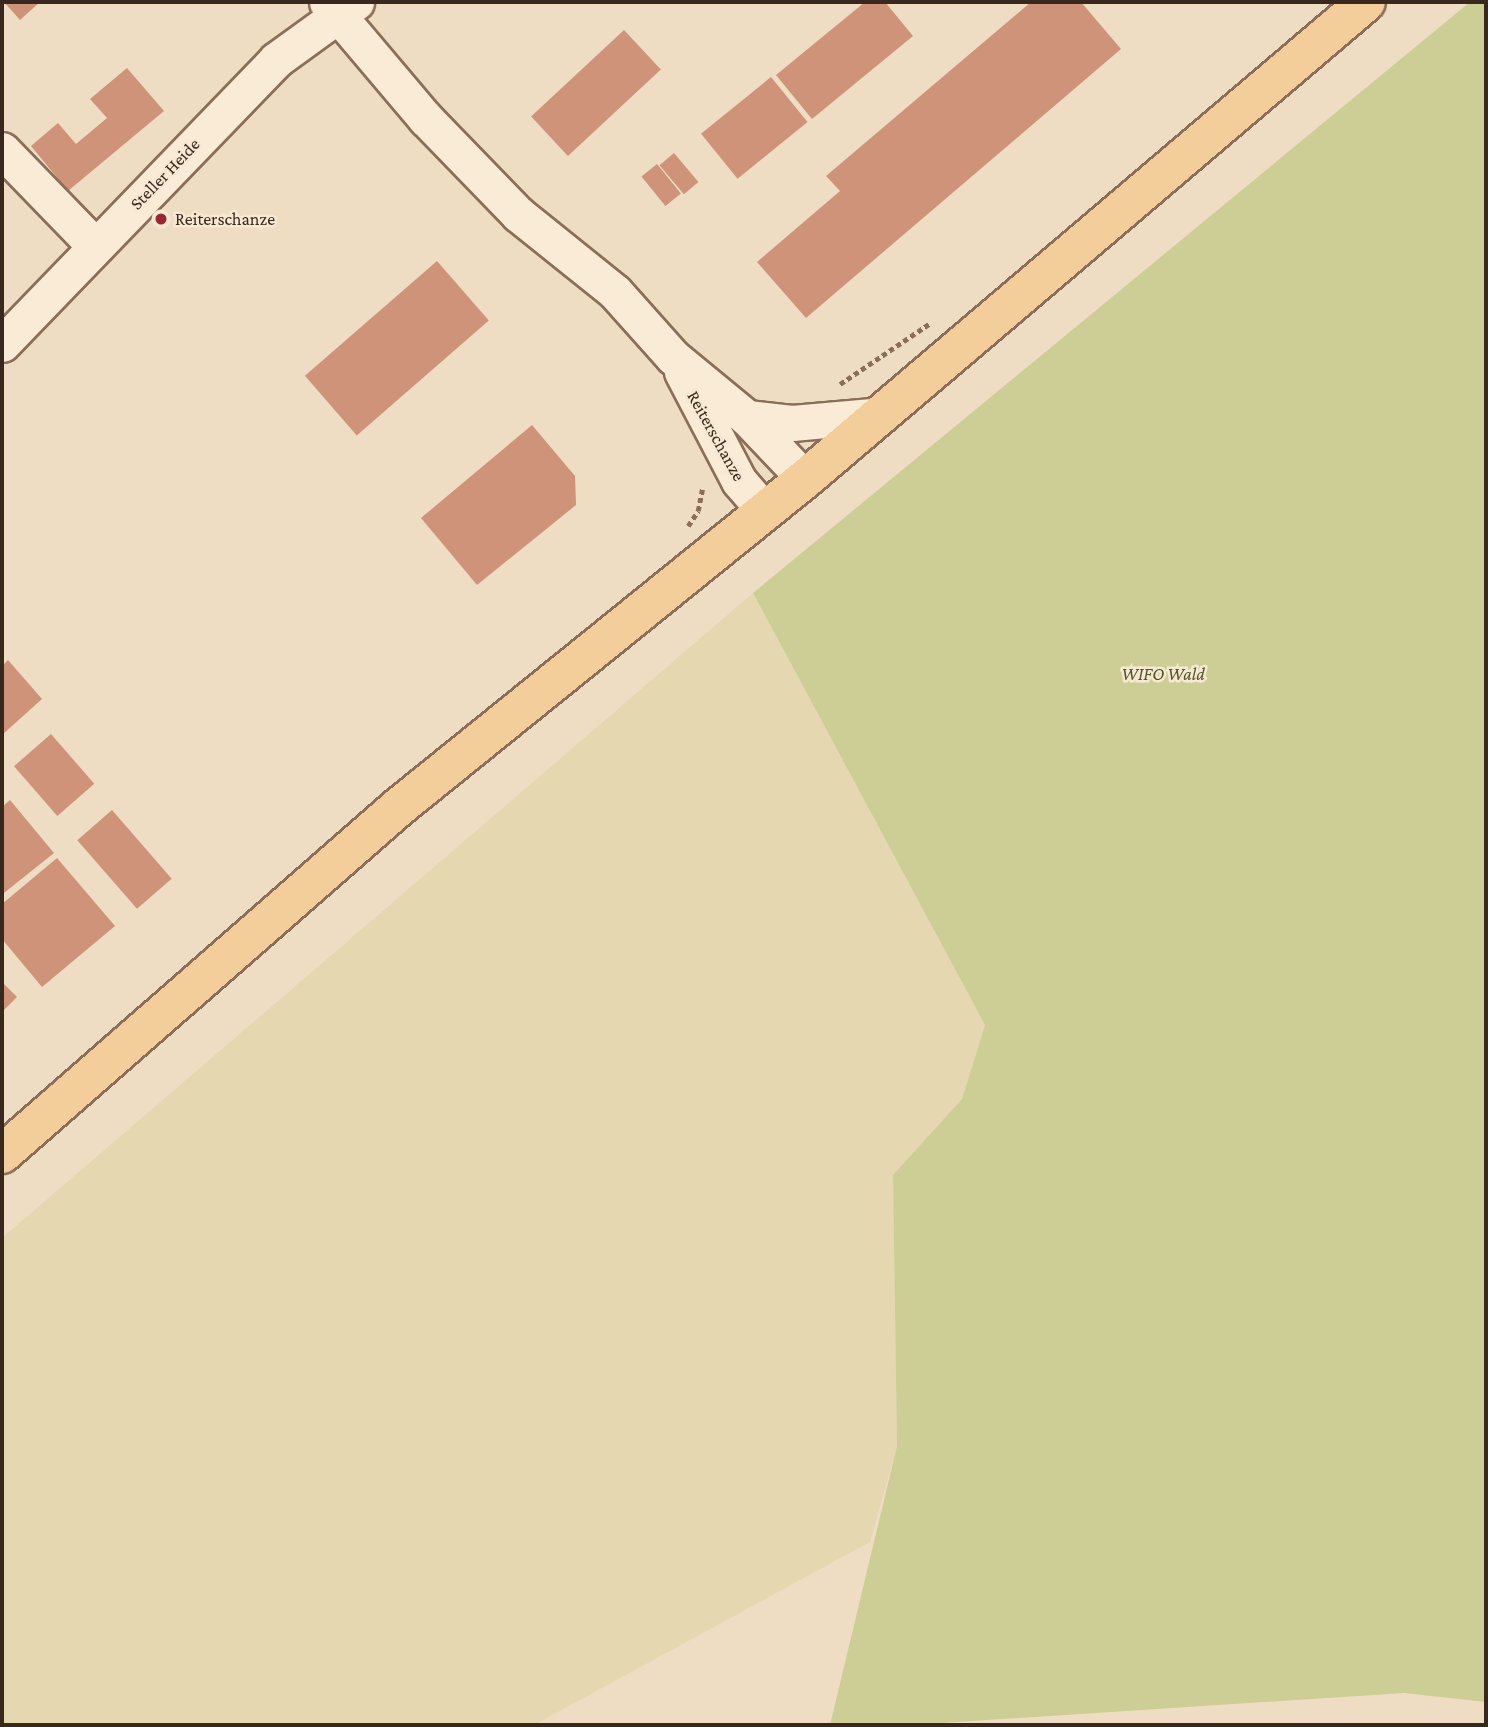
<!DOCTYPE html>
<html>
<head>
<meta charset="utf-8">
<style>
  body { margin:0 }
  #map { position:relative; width:1488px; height:1727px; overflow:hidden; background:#efddc3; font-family:"Crimson Pro",serif }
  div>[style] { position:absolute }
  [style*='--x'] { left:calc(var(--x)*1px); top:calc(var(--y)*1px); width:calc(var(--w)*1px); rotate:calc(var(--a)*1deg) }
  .farmland>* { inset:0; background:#e5d7b0 }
  .green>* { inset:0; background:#cdce96 }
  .building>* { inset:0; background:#ce9378; transform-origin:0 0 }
  .path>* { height:4.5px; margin-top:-2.25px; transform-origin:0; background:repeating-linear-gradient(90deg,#8a6e59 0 5px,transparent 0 8.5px) }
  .roads { filter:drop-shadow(2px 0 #8a6e59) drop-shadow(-2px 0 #8a6e59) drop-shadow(0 2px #8a6e59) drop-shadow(0 -2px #8a6e59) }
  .minor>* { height:35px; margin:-17.5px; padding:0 17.5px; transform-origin:17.5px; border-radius:17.5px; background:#faebd6 }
  .major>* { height:38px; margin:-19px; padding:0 19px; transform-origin:19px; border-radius:19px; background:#f3ce9a }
  .dots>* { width:19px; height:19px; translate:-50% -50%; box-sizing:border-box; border:4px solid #f6e8d2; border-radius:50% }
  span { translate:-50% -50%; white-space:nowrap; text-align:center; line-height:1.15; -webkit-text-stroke:5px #f6e8d2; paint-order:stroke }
  .street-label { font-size:18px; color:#39281e }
  .poi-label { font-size:18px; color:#39281e }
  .left { translate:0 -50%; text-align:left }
  .park-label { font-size:18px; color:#4e5624; font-style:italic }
  .frame { position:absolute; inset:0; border:4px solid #39281e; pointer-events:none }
</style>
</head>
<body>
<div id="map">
  <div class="farmland">
    <div style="clip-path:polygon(753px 593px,985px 1025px,962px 1099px,893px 1175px,897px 1446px,870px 1542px,534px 1725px,2px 1725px,2px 1238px)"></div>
  </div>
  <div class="green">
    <div style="clip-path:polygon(1470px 2px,1486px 2px,1486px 1702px,1404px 1693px,910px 1725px,830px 1725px,897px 1446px,893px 1175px,962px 1099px,985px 1025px,753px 593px)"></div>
  </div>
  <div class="building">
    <div style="clip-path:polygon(4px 2px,40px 2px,20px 20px)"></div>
    <div style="clip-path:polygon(865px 2px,885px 2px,913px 36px,812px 119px,776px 75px)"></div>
    <div style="clip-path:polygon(1031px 2px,1081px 2px,1121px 49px,806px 318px,757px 262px,840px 191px,826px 176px)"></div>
    <div style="left:624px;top:30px;width:54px;height:127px;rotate:47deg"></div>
    <div style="clip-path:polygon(127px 68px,164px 111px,68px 191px,31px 146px,58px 123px,76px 144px,107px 118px,90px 99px)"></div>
    <div style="left:771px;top:77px;width:58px;height:90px;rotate:51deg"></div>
    <div style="left:674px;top:153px;width:38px;height:19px;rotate:50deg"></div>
    <div style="left:657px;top:164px;width:38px;height:20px;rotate:51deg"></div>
    <div style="left:437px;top:261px;width:79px;height:175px;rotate:49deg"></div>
    <div style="clip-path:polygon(532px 425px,575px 476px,576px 505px,477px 585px,421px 518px)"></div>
    <div style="clip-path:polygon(8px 660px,42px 699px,2px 735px,2px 666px)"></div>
    <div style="left:51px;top:734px;width:66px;height:49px;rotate:49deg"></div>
    <div style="clip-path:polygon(10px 800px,54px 853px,4px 893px,2px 807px)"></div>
    <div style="left:112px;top:810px;width:91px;height:46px;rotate:49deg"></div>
    <div style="clip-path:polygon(57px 858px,115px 926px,42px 987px,2px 939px,2px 904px)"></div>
    <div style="clip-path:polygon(2px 982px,17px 997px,2px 1012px)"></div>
  </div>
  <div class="path">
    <div style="--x:840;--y:384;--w:107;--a:-34"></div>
    <div style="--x:688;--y:526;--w:18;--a:-56"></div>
    <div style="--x:698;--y:511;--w:25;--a:-79"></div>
  </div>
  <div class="roads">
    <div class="minor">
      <div style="--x:327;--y:2;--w:153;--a:49.8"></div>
      <div style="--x:426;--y:119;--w:132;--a:45.9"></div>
      <div style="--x:518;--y:214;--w:124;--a:38.8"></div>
      <div style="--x:615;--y:292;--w:87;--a:48.3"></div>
      <div style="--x:673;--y:357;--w:96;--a:39.5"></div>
      <div style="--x:747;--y:418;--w:84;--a:46.4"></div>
      <div style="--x:2;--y:150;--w:134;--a:45.9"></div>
      <div style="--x:2;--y:344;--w:395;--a:-46"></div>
      <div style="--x:276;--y:60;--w:99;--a:-35.9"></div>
      <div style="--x:682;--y:372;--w:123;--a:62.4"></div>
      <div style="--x:739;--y:481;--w:40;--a:49"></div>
      <div style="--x:747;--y:418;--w:45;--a:6.3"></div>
      <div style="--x:792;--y:423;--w:89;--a:-5.1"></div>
    </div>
    <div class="major">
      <div style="--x:2;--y:1154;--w:529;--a:-41.17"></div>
      <div style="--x:400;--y:806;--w:521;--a:-38.92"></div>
      <div style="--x:805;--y:479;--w:736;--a:-40.37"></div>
    </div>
  </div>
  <div class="dots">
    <div style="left:161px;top:219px;background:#9a2834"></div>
  </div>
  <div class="street-label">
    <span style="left:165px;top:174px;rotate:-46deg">Steller Heide</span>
    <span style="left:716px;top:436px;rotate:61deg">Reiterschanze</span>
  </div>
  <div class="poi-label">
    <span class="left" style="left:175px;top:219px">Reiterschanze</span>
  </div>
  <div class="park-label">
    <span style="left:1163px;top:674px">WIFO Wald</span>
  </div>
  <div class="frame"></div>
</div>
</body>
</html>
